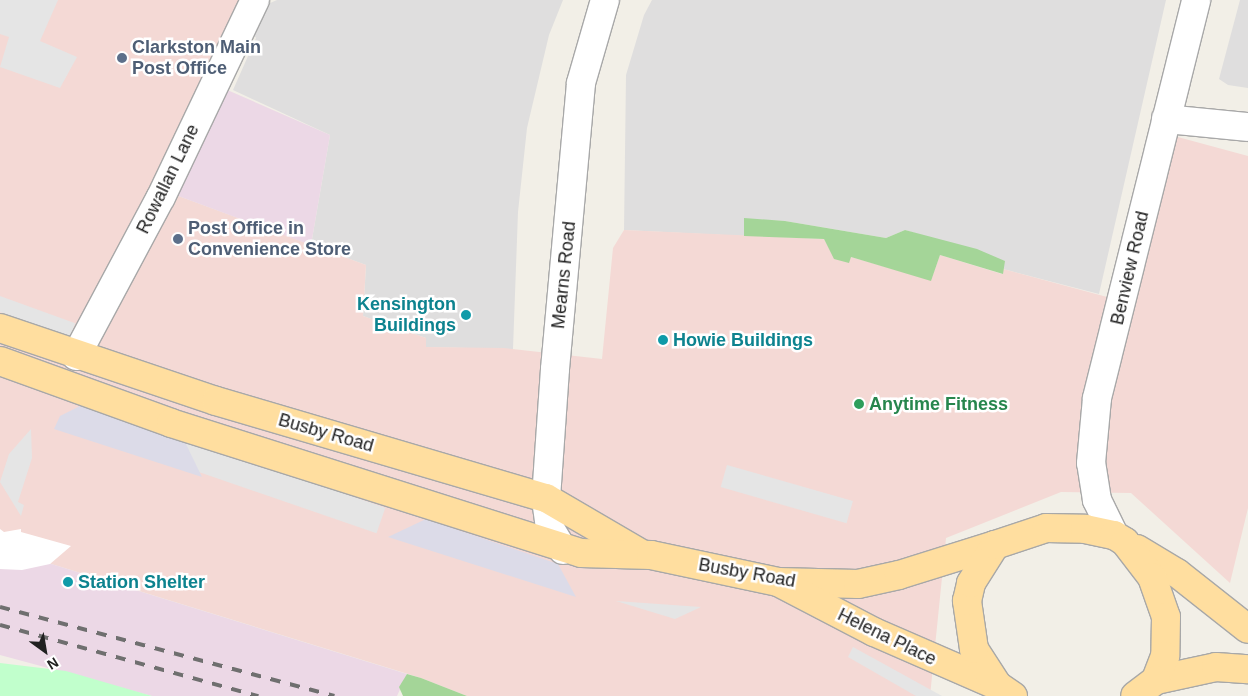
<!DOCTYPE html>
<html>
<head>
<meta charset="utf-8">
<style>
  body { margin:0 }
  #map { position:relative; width:1248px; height:696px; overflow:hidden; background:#f2efe7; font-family:Arial,sans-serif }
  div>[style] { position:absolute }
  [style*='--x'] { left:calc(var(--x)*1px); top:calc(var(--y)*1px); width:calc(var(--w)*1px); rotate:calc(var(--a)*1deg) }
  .residential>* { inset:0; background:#dfdede }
  .commercial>* { inset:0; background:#f4d9d5 }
  .industrial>* { inset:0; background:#ecd8e6 }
  .forest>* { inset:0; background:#a4d598 }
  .park>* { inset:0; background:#c1ffcc }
  .parking>* { inset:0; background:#e5e5e5; transform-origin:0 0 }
  .plaza>* { inset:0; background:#dcdbe8 }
  .pier>* { inset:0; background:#fff }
  .roads { filter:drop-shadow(1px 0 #a8a8a8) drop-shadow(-1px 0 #a8a8a8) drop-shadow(0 1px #a8a8a8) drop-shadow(0 -1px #a8a8a8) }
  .minor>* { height:28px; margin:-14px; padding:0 14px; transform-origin:14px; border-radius:14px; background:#fff }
  .tertiary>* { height:28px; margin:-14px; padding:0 14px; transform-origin:14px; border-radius:14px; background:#fff }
  .primary>* { height:28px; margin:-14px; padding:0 14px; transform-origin:14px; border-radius:14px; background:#ffde9f }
  .rail>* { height:4px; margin-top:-2px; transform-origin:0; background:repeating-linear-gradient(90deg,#6f6f6f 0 10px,transparent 0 20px) }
  .dots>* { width:14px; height:14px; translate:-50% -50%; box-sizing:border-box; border:2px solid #fff; border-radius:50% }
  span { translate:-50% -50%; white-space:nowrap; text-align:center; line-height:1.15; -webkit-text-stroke:5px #fff; paint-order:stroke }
  .service-label { font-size:18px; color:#4e5e75; font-weight:700 }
  .left { translate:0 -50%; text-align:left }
  .street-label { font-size:18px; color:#212121 }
  .culture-label { font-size:18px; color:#0d838f; font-weight:700 }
  .right { translate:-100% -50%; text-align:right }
  .leisure-label { font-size:18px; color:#27864d; font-weight:700 }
  .north { position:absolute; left:20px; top:626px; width:50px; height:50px; -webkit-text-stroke:4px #fff; paint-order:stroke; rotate:148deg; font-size:14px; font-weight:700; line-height:20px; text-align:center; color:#212121 }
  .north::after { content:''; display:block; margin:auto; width:18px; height:22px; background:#212121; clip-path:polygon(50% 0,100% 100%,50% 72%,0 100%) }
</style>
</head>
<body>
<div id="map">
  <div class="residential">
    <div style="clip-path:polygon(277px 0,563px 0,549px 35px,527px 128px,518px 212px,513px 349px,426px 347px,426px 338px,363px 316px,366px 265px,311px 245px,330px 135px,233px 90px,256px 38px,251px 30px,261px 7px)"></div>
    <div style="clip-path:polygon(652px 0,1166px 0,1099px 294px,1003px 269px,1004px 261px,905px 230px,886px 238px,785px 221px,744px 219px,744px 236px,624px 230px,626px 75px,644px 15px)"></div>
    <div style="clip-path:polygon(1240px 0,1248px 0,1248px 88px,1228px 85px,1219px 79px)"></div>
  </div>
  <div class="commercial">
    <div style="clip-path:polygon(0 0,239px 0,182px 126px,173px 194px,366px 265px,363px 316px,426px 338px,426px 347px,504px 348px,602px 359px,613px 248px,624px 230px,824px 239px,835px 259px,851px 257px,931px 280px,940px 255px,1002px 274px,1003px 269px,1122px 301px,1163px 133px,1248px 156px,1248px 508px,1230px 583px,1131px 493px,1061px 492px,946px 538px,930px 696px,467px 696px,421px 678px,32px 558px,0 544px)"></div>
  </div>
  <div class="industrial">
    <div style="clip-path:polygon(225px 89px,330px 135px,311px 245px,173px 194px,215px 117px)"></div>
    <div style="clip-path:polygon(0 544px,32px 558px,407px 674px,397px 696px,152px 696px,0 655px)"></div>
  </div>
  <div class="forest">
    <div style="clip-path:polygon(744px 218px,785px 221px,886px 238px,905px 230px,977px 249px,1005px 261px,1003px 274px,940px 255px,931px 281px,851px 257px,849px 263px,834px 259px,824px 239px,744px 236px)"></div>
    <div style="clip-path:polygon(407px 674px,421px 678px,467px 696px,403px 696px,399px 687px)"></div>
  </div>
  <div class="park">
    <div style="clip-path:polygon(0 663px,66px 671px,152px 696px,0 696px)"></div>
  </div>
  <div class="parking">
    <div style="clip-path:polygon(0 0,58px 0,40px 41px,77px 57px,60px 88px,0 67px,9px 37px,0 34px)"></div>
    <div style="left:0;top:296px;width:80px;height:15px;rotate:20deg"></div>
    <div style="clip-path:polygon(31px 429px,32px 458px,18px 502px,24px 505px,21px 516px,0 482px,9px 454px)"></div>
    <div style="left:183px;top:438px;width:214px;height:27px;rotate:19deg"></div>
    <div style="left:727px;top:465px;width:131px;height:23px;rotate:16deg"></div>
    <div style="clip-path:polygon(616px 601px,701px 607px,675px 619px)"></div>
    <div style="clip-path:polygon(853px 647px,942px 696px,916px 696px,848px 657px)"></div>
  </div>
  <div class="plaza">
    <div style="clip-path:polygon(84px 404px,183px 438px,202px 477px,54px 429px,60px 416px)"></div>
    <div style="clip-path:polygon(426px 519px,558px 564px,576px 597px,388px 537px)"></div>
  </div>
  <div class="pier">
    <div style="clip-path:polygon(0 529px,4px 532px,21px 529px,21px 532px,71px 546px,50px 564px,22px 570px,0 569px)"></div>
  </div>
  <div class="roads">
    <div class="minor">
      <div style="--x:1166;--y:119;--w:82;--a:5.6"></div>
      <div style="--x:76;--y:356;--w:180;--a:-61.9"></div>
      <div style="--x:161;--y:197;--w:218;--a:-64.5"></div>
    </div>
    <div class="tertiary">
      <div style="--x:1114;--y:535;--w:39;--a:-116"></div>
      <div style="--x:1097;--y:500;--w:37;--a:-99"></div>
      <div style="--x:1091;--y:463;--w:65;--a:-84.7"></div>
      <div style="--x:1097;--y:398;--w:410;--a:-76"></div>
      <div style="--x:563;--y:550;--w:26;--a:-121"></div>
      <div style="--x:550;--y:528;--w:30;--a:-98"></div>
      <div style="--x:546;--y:498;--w:129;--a:-86"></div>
      <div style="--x:555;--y:369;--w:287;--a:-84.8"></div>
      <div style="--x:581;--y:83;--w:86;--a:-73.9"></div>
    </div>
    <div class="primary">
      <div style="--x:0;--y:328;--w:228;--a:18.7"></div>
      <div style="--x:216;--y:401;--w:344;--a:16.4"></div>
      <div style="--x:546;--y:498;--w:111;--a:30.3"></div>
      <div style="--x:0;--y:361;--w:182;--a:19.9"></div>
      <div style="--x:171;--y:423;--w:430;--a:17.6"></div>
      <div style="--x:581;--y:553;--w:70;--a:1.6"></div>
      <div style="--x:651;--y:555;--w:130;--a:12"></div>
      <div style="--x:778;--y:582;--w:80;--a:1.4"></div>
      <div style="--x:858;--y:584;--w:42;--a:-12.4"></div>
      <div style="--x:899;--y:575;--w:101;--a:-17.4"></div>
      <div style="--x:1137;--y:549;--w:47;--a:31"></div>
      <div style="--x:1177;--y:573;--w:90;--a:38.3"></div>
      <div style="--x:782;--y:584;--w:104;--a:27.6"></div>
      <div style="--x:874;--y:632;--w:135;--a:23.5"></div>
      <div style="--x:1156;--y:680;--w:61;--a:-12.2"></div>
      <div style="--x:1216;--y:667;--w:32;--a:4"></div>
      <div style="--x:1013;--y:696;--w:18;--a:-146"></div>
      <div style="--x:998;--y:686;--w:44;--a:-123"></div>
      <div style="--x:974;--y:649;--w:49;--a:-98.3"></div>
      <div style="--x:967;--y:601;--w:18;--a:-77"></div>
      <div style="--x:971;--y:583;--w:45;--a:-57.7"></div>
      <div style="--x:995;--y:545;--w:54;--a:-18.4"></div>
      <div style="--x:1046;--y:528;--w:39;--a:1"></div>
      <div style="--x:1085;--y:529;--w:30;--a:12"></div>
      <div style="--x:1114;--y:535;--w:13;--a:32"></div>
      <div style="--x:1125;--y:542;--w:44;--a:52.4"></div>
      <div style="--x:1152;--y:577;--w:42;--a:70.7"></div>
      <div style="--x:1166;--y:617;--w:39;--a:91"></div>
      <div style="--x:1165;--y:656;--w:26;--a:111"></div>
      <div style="--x:1156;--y:680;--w:26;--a:143"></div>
    </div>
  </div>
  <div class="rail">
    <div style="--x:0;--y:607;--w:346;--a:14.9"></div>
    <div style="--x:0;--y:625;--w:268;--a:15.4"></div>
  </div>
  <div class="dots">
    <div style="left:122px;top:58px;background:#5c6f8a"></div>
    <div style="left:178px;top:239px;background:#5c6f8a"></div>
    <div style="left:466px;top:315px;background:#0f9aa8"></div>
    <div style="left:663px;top:340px;background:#0f9aa8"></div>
    <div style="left:859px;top:404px;background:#2e9e5b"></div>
    <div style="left:68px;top:582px;background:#0f9aa8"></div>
  </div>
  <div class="service-label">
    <span class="left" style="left:132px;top:58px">Clarkston Main<br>Post Office</span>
    <span class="left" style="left:188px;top:239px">Post Office in<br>Convenience Store</span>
  </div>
  <div class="street-label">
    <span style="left:168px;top:179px;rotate:-64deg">Rowallan Lane</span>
    <span style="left:1130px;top:268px;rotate:-77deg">Benview Road</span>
    <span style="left:564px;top:275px;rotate:-84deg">Mearns Road</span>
    <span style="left:326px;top:433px;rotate:16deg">Busby Road</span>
    <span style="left:747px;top:573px;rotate:10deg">Busby Road</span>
    <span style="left:887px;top:637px;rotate:26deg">Helena Place</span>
  </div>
  <div class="culture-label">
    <span class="right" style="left:456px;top:315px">Kensington<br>Buildings</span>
    <span class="left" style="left:673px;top:340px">Howie Buildings</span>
    <span class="left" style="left:78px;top:582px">Station Shelter</span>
  </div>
  <div class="leisure-label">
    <span class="left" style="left:869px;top:404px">Anytime Fitness</span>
  </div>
  <div class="north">N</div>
</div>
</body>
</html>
